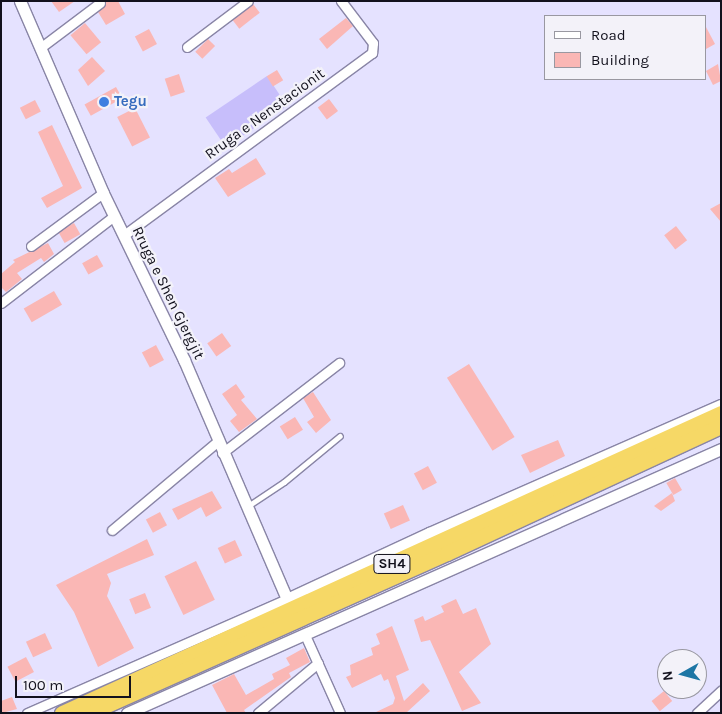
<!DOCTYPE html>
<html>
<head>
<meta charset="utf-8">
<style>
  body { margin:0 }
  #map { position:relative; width:722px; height:714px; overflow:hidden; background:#e5e2ff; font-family:Karla,sans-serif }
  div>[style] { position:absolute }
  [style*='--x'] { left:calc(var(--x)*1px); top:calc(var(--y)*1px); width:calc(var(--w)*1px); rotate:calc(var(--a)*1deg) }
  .green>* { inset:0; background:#c7befb; transform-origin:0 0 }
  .building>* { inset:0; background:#fab7b5; transform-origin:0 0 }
  .roads { filter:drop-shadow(1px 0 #8985a6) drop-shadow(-1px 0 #8985a6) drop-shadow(0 1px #8985a6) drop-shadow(0 -1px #8985a6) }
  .service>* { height:4.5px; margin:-2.25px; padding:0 2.25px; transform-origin:2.25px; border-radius:2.25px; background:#fff }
  .minor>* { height:9px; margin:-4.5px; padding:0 4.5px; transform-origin:4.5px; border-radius:4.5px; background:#fff }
  .tertiary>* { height:11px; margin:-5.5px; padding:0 5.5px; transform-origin:5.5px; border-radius:5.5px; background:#fff }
  .trunk>* { height:15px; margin:-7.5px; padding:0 7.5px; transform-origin:7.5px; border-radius:7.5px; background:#f6d866 }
  .dots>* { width:14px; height:14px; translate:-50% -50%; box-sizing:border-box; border:2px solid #f3f2f9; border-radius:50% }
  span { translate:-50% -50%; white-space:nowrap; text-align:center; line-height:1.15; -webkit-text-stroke:4.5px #f3f2f9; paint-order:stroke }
  .shield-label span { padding:1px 4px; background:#f3f2f9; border:1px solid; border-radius:4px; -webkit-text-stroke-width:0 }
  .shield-label { font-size:14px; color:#12111d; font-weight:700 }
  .shop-label { font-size:15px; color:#366cbe; font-weight:700 }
  .left { translate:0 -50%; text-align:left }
  .street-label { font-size:15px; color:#12111d }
  .frame { position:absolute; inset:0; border:2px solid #12111d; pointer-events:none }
  .legend { position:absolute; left:544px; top:15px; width:162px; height:65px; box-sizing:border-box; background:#f3f2f9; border:1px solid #9998a1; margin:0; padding:6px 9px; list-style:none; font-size:15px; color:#12111d }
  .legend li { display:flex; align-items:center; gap:10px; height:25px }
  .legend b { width:25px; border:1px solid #9998a1 }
  .north { position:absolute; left:657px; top:649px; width:50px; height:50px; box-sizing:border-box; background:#f3f2f9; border:1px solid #9998a1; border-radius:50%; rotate:263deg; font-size:14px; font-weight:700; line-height:20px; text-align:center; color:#12111d }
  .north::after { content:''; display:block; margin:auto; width:18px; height:22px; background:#1d76a5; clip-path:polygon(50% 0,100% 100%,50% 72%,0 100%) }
  .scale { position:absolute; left:15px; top:676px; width:116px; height:22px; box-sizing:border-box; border:2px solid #12111d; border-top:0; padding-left:6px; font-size:15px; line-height:18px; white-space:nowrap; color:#12111d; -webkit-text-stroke:4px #f3f2f9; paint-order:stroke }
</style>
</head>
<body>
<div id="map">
  <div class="green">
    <div style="left:267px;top:76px;width:36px;height:74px;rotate:56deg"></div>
  </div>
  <div class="building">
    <div style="clip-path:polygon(51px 1px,75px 1px,59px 12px)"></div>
    <div style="clip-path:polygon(106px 1px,118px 1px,125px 14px,106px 25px,98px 12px)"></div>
    <div style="left:253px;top:4px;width:11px;height:26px;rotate:52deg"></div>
    <div style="clip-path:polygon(346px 18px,353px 26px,327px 49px,319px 39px)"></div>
    <div style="left:85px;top:23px;width:25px;height:19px;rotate:50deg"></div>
    <div style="clip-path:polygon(706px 27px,715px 44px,706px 49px)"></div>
    <div style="left:149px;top:29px;width:17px;height:16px;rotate:62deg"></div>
    <div style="left:208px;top:39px;width:10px;height:18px;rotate:45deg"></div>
    <div style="clip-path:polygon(92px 57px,105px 71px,88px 86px,78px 70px)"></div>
    <div style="clip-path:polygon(718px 64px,721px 81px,713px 85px,706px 71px)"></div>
    <div style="left:277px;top:70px;width:12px;height:12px;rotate:59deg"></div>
    <div style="left:179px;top:74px;width:19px;height:15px;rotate:72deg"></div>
    <div style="left:116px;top:87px;width:13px;height:36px;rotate:61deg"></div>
    <div style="left:329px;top:99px;width:15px;height:14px;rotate:53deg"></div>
    <div style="left:35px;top:100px;width:13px;height:17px;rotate:63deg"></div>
    <div style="left:135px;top:108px;width:33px;height:20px;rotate:63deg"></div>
    <div style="clip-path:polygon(52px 125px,82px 188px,47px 208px,41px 198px,63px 186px,38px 132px)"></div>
    <div style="clip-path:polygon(256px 158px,266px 174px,228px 197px,215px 178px,229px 169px,232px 173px)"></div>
    <div style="clip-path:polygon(721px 203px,721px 222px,710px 209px)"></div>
    <div style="left:74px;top:223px;width:13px;height:18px;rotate:61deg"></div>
    <div style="left:676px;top:226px;width:18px;height:15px;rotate:52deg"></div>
    <div style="clip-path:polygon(48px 243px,54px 254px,44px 262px,41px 258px,17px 273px,22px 279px,6px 292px,1px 287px,1px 274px,15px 262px,13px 260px)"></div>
    <div style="left:97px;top:255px;width:13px;height:17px;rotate:61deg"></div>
    <div style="left:54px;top:291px;width:16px;height:35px;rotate:60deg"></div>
    <div style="left:222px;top:333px;width:16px;height:18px;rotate:55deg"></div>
    <div style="left:156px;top:345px;width:17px;height:16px;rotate:62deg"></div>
    <div style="left:469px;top:364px;width:86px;height:26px;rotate:58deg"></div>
    <div style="clip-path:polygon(236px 384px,245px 397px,241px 400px,257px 419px,239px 432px,230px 421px,237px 415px,222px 394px)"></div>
    <div style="clip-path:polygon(313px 392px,331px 420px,316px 433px,307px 422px,314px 417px,303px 398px)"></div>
    <div style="left:295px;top:417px;width:15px;height:18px;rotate:58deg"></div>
    <div style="clip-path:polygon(558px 440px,565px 456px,530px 473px,521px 455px)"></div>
    <div style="left:428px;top:466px;width:19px;height:16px;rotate:62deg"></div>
    <div style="left:675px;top:478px;width:14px;height:10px;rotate:60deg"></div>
    <div style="clip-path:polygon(212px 491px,222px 508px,206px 517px,201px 507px,178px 520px,172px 509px)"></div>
    <div style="clip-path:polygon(672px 493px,675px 501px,661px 511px,654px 506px)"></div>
    <div style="left:403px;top:505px;width:17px;height:21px;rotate:66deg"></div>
    <div style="left:160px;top:512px;width:15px;height:16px;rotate:62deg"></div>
    <div style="clip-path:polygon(147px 539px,154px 555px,107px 574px,111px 583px,107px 596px,134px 648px,98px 667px,74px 612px,56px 585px)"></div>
    <div style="left:235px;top:540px;width:17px;height:19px;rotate:65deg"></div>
    <div style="left:196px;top:561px;width:43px;height:35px;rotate:64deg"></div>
    <div style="left:145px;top:593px;width:16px;height:17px;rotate:68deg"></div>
    <div style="clip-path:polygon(456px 599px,463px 614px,476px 608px,491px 644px,459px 672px,481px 703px,462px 711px,430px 640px,421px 642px,414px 620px,423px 616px,425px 621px,444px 612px,441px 606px)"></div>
    <div style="clip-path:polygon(392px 626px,409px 670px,396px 676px,404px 701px,423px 683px,430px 691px,406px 713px,374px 713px,393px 704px,395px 698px,388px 679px,384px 681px,381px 674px,352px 688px,346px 677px,351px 675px,350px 665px,373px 655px,371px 648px,380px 644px,376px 634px)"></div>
    <div style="left:45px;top:633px;width:17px;height:21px;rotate:65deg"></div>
    <div style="clip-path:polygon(304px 648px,310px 662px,289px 673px,291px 677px,244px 710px,246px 713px,227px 713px,212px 685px,234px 674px,246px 695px,274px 679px,272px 674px,290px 665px,286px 658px)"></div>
    <div style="left:26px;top:657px;width:17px;height:21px;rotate:62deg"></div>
    <div style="left:664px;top:691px;width:13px;height:16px;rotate:51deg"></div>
    <div style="clip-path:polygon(12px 697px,17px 709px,2px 713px,1px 701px)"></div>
  </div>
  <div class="roads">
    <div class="service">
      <div style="--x:248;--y:506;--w:43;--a:-33.7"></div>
      <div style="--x:284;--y:482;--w:72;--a:-39.4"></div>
    </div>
    <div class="minor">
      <div style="--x:187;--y:47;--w:76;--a:-37"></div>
      <div style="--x:40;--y:48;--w:75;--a:-36.9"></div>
      <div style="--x:124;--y:235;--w:308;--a:-36.3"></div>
      <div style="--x:372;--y:53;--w:10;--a:-84"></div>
      <div style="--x:373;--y:43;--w:53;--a:-127.3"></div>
      <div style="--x:31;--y:246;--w:89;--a:-36.4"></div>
      <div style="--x:1;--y:303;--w:143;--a:-37.6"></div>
      <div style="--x:222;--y:453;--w:148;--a:-37.6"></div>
      <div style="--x:112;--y:530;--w:137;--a:-40"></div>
      <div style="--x:305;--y:635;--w:85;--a:65.8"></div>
      <div style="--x:27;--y:713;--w:284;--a:-23.7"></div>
      <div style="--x:258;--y:713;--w:78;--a:-39.8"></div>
      <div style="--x:697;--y:713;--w:33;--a:-43"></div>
    </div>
    <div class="tertiary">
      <div style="--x:20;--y:1;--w:209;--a:66.6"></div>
      <div style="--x:103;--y:193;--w:186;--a:64.1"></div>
      <div style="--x:184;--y:360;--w:260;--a:66.7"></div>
      <div style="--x:287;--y:599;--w:157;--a:-24.9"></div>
      <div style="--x:429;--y:533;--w:319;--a:-23.7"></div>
      <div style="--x:127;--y:713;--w:650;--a:-23.96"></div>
    </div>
    <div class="trunk">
      <div style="--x:62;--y:713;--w:724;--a:-24.48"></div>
      <div style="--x:89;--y:713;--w:392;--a:-24.1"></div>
      <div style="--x:447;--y:553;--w:302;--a:-24.9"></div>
    </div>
  </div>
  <div class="dots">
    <div style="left:104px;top:102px;background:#3f7fe0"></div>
  </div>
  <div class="shield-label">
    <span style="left:392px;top:564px">SH4</span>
  </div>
  <div class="shop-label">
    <span class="left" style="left:114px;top:102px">Tegu</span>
  </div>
  <div class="street-label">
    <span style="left:265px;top:114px;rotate:-36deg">Rruga e Nenstacionit</span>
    <span style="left:168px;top:293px;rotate:64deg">Rruga e Shen Gjergjit</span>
  </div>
  <div class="frame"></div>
  <ul class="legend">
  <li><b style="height:6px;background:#fff"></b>Road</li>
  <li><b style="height:14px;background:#fab7b5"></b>Building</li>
  </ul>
  <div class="north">N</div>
  <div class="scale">100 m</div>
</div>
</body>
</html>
